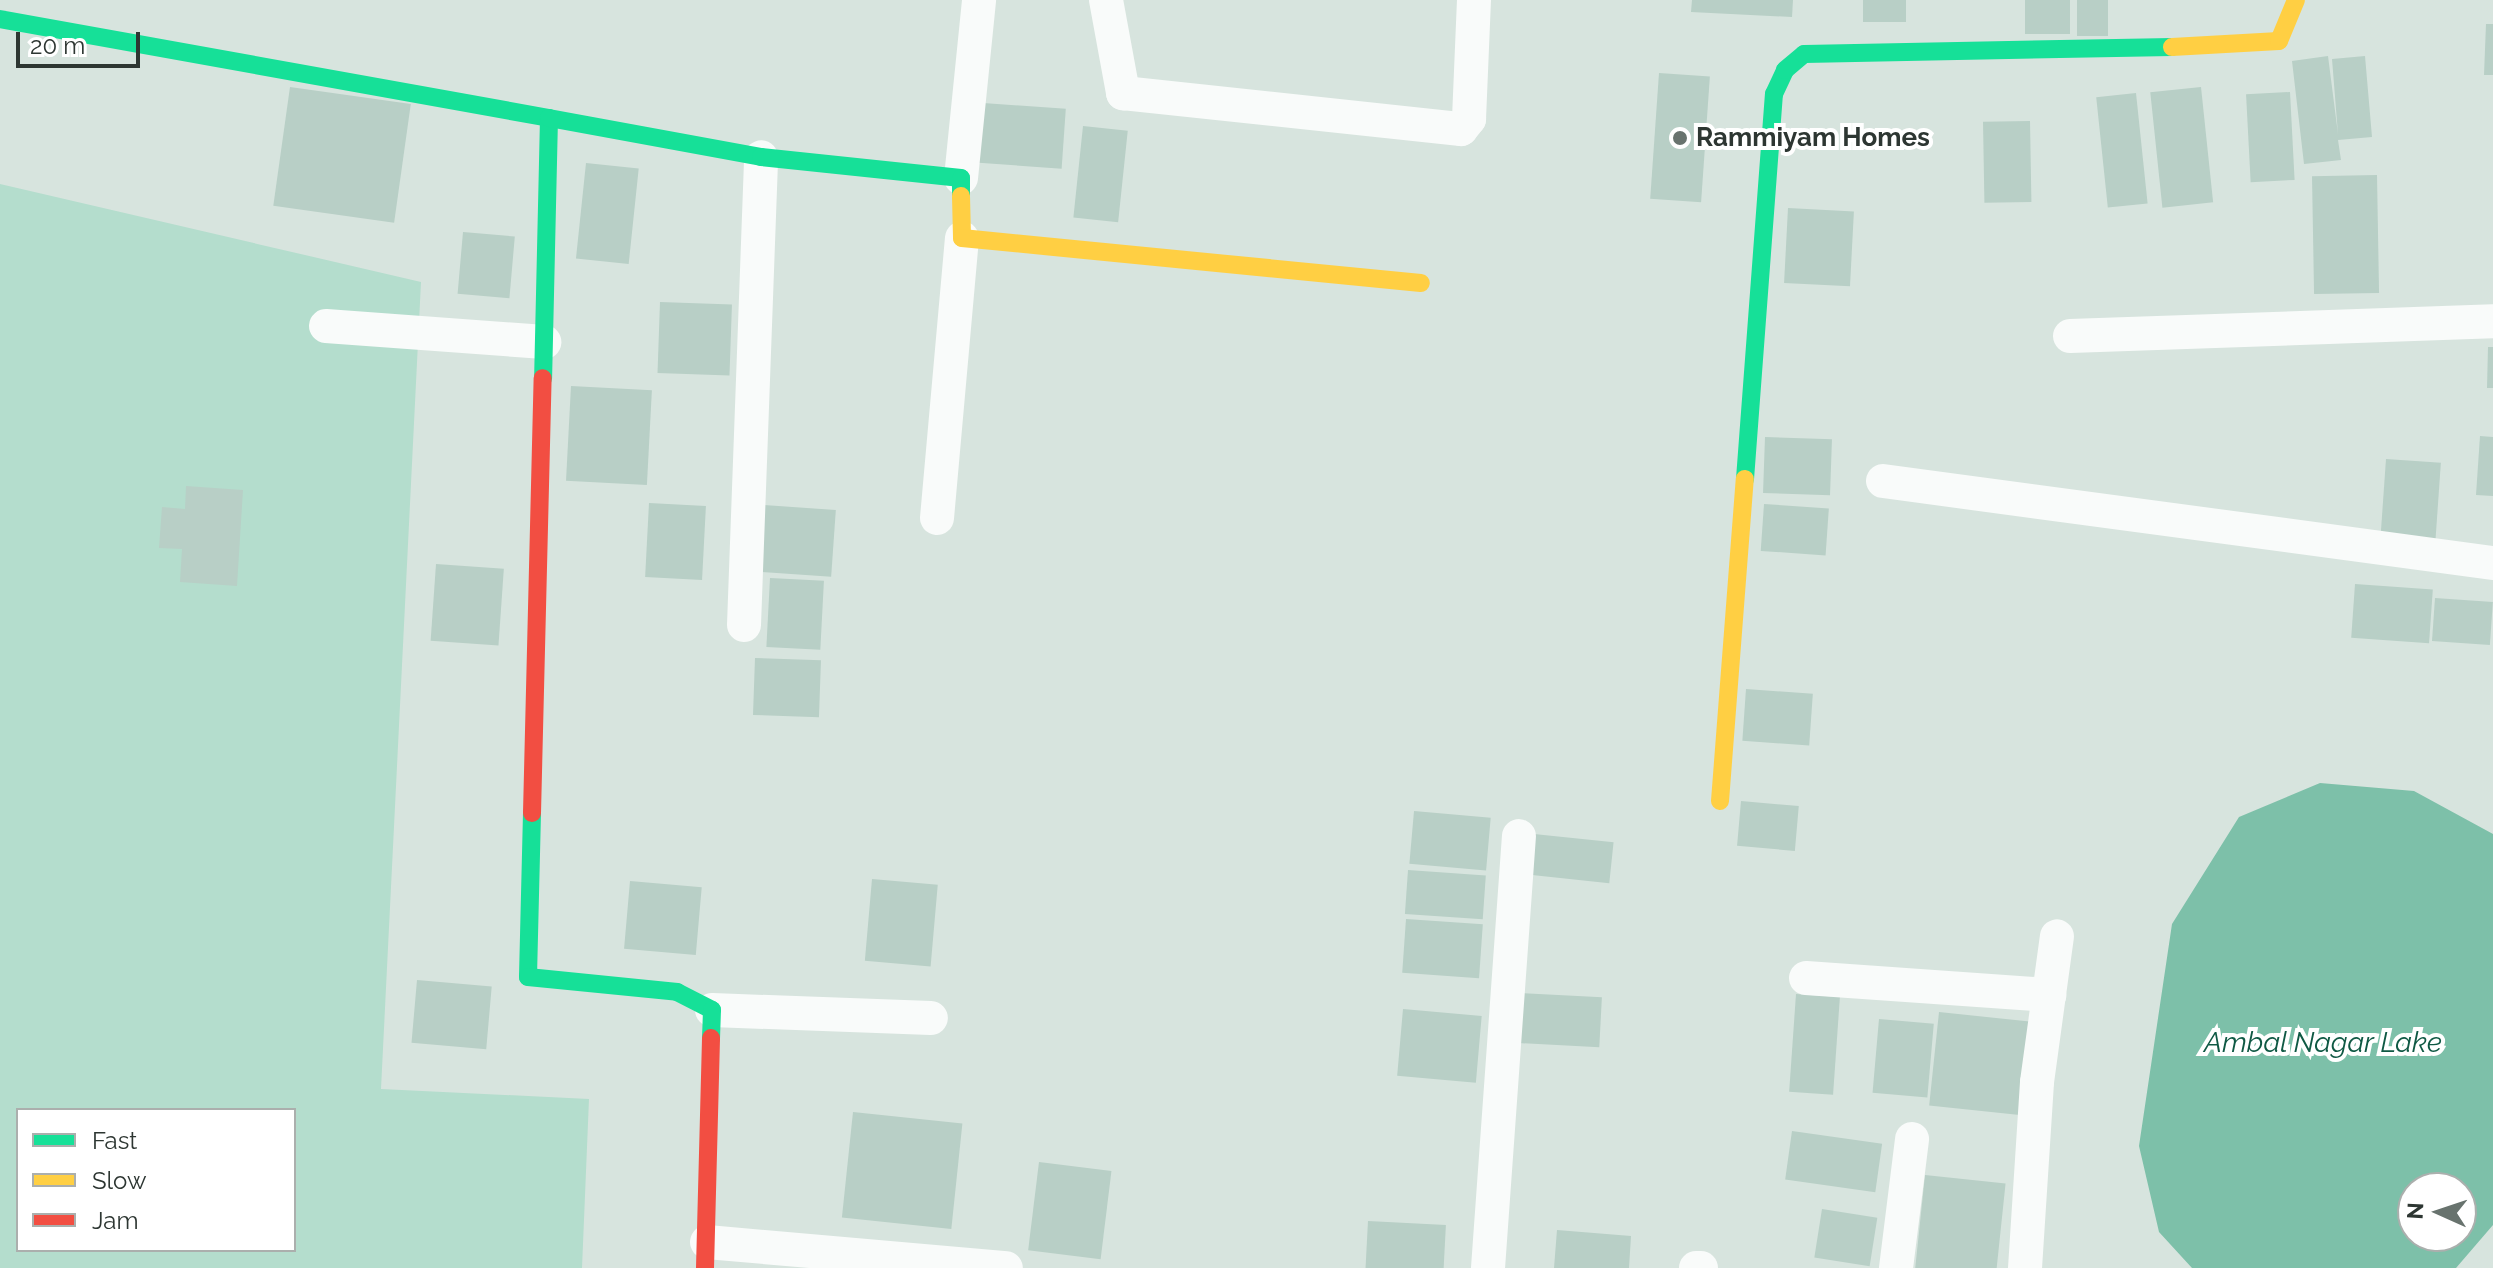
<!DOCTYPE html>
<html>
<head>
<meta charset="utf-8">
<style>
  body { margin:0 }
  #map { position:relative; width:2493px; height:1268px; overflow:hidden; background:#d7e4de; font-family:Raleway,sans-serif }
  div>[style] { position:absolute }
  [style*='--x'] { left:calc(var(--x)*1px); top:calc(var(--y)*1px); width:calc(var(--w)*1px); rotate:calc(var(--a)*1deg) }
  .green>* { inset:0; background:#b4ddcd }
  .water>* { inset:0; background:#7dc0a9 }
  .building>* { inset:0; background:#b8cfc6; transform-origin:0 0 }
  .street>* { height:34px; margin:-17px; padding:0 17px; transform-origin:17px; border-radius:17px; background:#f9fbfa }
  .fast>* { height:18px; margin:-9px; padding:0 9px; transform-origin:9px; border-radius:9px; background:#16e098 }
  .slow>* { height:18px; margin:-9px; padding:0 9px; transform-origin:9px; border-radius:9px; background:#ffcf43 }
  .jam>* { height:18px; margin:-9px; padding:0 9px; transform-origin:9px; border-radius:9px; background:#f24e42 }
  .dots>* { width:22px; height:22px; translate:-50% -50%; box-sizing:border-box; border:4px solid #fff; border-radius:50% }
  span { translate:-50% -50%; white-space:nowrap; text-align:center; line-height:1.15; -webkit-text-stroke:8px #fff; paint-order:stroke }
  .poi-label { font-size:26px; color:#2d3632; font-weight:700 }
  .left { translate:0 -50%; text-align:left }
  .water-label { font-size:28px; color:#0f5944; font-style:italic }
  .legend { position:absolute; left:16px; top:1108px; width:280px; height:144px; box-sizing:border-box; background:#fff; border:2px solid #abafad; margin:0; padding:10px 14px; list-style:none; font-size:24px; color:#2d3632 }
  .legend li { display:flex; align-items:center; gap:16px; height:40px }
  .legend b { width:40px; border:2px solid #abafad }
  .north { position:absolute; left:2397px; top:1172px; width:80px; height:80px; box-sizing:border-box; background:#fff; border:2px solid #abafad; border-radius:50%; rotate:273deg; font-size:22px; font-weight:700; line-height:32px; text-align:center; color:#2d3632 }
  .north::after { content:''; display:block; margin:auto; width:28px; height:36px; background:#68736e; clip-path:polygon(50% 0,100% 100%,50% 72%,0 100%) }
  .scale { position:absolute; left:16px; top:32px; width:124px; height:36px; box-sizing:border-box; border:4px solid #2d3632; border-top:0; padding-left:10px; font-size:24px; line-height:28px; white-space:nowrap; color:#2d3632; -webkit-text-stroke:6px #fff; paint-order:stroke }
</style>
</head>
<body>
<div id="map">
  <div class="green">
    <div style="clip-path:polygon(evenodd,0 184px,421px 282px,381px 1089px,589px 1099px,582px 1268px,0 1268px,0 184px,18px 1110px,294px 1110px,294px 1250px,18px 1250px,18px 1110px)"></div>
  </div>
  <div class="water">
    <div style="clip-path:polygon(evenodd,2320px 783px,2414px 791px,2493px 834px,2493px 1225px,2456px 1268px,2192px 1268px,2159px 1232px,2139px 1146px,2172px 924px,2239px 817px,2320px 783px,2413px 1188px,2461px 1188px,2461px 1236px,2413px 1236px,2413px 1188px)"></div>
  </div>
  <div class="building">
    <div style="clip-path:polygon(1692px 0,1793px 0,1792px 17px,1691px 12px)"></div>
    <div style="left:1863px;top:0;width:43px;height:22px"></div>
    <div style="left:2025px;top:0;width:45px;height:34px"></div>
    <div style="left:2077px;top:0;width:31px;height:36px"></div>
    <div style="clip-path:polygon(2486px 24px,2493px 24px,2493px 75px,2484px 75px)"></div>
    <div style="clip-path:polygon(2328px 56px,2338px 134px,2332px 59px,2365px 56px,2372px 137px,2338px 140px,2341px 160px,2304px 164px,2292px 61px)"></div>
    <div style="left:1659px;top:73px;width:51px;height:126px;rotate:4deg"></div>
    <div style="left:290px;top:87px;width:122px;height:120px;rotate:8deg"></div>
    <div style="left:2201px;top:87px;width:116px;height:51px;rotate:84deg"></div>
    <div style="left:2290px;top:92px;width:88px;height:44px;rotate:87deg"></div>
    <div style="left:2136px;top:93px;width:111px;height:40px;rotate:84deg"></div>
    <div style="left:983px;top:103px;width:83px;height:60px;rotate:4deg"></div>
    <div style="left:2030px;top:121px;width:81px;height:47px;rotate:89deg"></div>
    <div style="left:1083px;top:126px;width:45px;height:92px;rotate:6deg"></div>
    <div style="left:586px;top:163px;width:53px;height:96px;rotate:6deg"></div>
    <div style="left:2377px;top:175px;width:118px;height:65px;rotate:89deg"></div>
    <div style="left:1788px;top:208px;width:66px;height:75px;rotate:3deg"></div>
    <div style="left:463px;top:232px;width:52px;height:62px;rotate:5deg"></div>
    <div style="left:660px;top:302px;width:72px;height:71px;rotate:2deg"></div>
    <div style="clip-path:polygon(2488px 347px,2493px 347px,2493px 388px,2487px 388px)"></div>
    <div style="left:571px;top:386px;width:81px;height:95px;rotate:3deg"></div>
    <div style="clip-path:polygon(2480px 436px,2493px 437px,2493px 496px,2476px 495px)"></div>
    <div style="left:1765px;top:437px;width:67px;height:56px;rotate:2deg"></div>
    <div style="left:2386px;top:459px;width:55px;height:81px;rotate:4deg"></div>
    <div style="clip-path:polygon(186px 486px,243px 490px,237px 586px,180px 582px,182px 549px,159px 548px,162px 507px,185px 509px)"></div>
    <div style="left:649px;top:503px;width:57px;height:74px;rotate:3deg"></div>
    <div style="left:1764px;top:504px;width:65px;height:47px;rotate:4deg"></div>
    <div style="left:764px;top:505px;width:72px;height:67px;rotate:4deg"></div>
    <div style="left:436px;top:564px;width:68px;height:77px;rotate:4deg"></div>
    <div style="left:770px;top:578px;width:54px;height:69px;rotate:3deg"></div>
    <div style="left:2355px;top:584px;width:78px;height:54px;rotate:4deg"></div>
    <div style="left:2435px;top:598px;width:58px;height:43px;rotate:4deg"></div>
    <div style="left:755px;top:658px;width:66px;height:57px;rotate:2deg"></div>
    <div style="left:1746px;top:689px;width:67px;height:52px;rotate:4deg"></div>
    <div style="left:1741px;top:801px;width:58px;height:45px;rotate:5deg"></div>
    <div style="left:1414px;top:811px;width:77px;height:53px;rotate:5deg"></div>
    <div style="left:1534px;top:834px;width:80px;height:41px;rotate:6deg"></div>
    <div style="left:1408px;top:870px;width:78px;height:44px;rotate:4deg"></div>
    <div style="left:872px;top:879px;width:66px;height:82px;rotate:5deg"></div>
    <div style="left:630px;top:881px;width:72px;height:68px;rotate:5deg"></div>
    <div style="left:1406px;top:919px;width:77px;height:54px;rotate:4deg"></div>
    <div style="left:417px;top:980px;width:75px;height:63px;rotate:5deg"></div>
    <div style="left:1520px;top:993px;width:82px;height:50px;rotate:3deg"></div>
    <div style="left:1796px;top:994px;width:44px;height:98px;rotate:4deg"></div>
    <div style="left:1403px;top:1009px;width:79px;height:67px;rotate:5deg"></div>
    <div style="left:1939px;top:1012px;width:91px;height:94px;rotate:6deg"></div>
    <div style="left:1879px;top:1019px;width:55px;height:74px;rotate:5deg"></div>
    <div style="left:853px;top:1112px;width:110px;height:106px;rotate:6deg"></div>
    <div style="left:1792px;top:1131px;width:91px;height:49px;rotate:8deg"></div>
    <div style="left:1039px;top:1162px;width:73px;height:89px;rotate:7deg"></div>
    <div style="left:1925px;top:1175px;width:81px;height:94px;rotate:6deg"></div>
    <div style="left:1822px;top:1209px;width:56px;height:49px;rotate:9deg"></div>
    <div style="left:1368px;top:1221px;width:78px;height:47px;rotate:3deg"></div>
    <div style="clip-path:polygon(1557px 1230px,1631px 1236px,1629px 1268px,1554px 1268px)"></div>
  </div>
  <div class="street">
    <div style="--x:1106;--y:0;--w:95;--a:79.6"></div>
    <div style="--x:1123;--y:93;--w:340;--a:6.1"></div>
    <div style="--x:1461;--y:129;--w:13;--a:-51"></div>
    <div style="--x:1469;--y:119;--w:119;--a:-87.6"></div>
    <div style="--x:961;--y:178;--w:179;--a:-84.2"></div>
    <div style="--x:326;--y:326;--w:219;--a:4.2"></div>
    <div style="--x:2070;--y:336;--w:423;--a:-2"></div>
    <div style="--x:1883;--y:481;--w:615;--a:7.66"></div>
    <div style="--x:937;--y:518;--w:281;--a:-84.9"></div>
    <div style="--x:744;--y:625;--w:468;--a:-87.9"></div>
    <div style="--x:1806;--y:978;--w:244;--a:4"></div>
    <div style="--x:712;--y:1010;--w:219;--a:2.1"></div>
    <div style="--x:707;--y:1242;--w:300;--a:5"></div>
    <div style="--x:1488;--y:1268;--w:433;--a:-85.9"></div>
    <div style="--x:1696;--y:1268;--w:5;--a:0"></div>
    <div style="--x:1896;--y:1268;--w:130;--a:-82.9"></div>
    <div style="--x:2025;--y:1268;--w:186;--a:-86.3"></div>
    <div style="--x:2037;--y:1082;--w:147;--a:-82.2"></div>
  </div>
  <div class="fast">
    <div style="--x:0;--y:19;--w:558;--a:10.22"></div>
    <div style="--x:549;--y:118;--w:260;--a:91.3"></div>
    <div style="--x:549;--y:118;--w:216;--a:10.4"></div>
    <div style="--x:761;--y:157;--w:201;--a:6"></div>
    <div style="--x:961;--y:178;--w:18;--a:90"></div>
    <div style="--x:1745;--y:479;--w:386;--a:-85.7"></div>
    <div style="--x:1774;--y:94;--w:26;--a:-65"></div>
    <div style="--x:1785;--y:70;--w:25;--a:-40"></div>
    <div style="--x:1804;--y:54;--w:368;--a:-1.1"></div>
    <div style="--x:532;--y:813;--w:164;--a:91.4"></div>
    <div style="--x:528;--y:977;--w:150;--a:5.7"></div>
    <div style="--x:677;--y:992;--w:39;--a:27"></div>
    <div style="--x:712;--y:1010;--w:28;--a:92"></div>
  </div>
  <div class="slow">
    <div style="--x:2172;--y:47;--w:107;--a:-3.2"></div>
    <div style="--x:2279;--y:41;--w:44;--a:-67.5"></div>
    <div style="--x:961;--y:196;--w:42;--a:88.6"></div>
    <div style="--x:962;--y:238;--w:461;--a:5.6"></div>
    <div style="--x:1720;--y:801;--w:323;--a:-85.6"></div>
  </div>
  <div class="jam">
    <div style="--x:532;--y:813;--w:435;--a:-88.6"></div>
    <div style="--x:705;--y:1268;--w:230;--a:-88.5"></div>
  </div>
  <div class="dots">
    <div style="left:1680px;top:138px;background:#68736e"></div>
  </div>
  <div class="poi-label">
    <span class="left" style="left:1696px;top:138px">Rammiyam Homes</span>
  </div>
  <div class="water-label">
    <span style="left:2323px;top:1043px">Ambal Nagar Lake</span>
  </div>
  <ul class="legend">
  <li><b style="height:10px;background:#16e098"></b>Fast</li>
  <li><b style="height:10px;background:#ffcf43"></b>Slow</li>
  <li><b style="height:10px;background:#f24e42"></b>Jam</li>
  </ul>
  <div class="north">N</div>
  <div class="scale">20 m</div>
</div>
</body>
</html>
